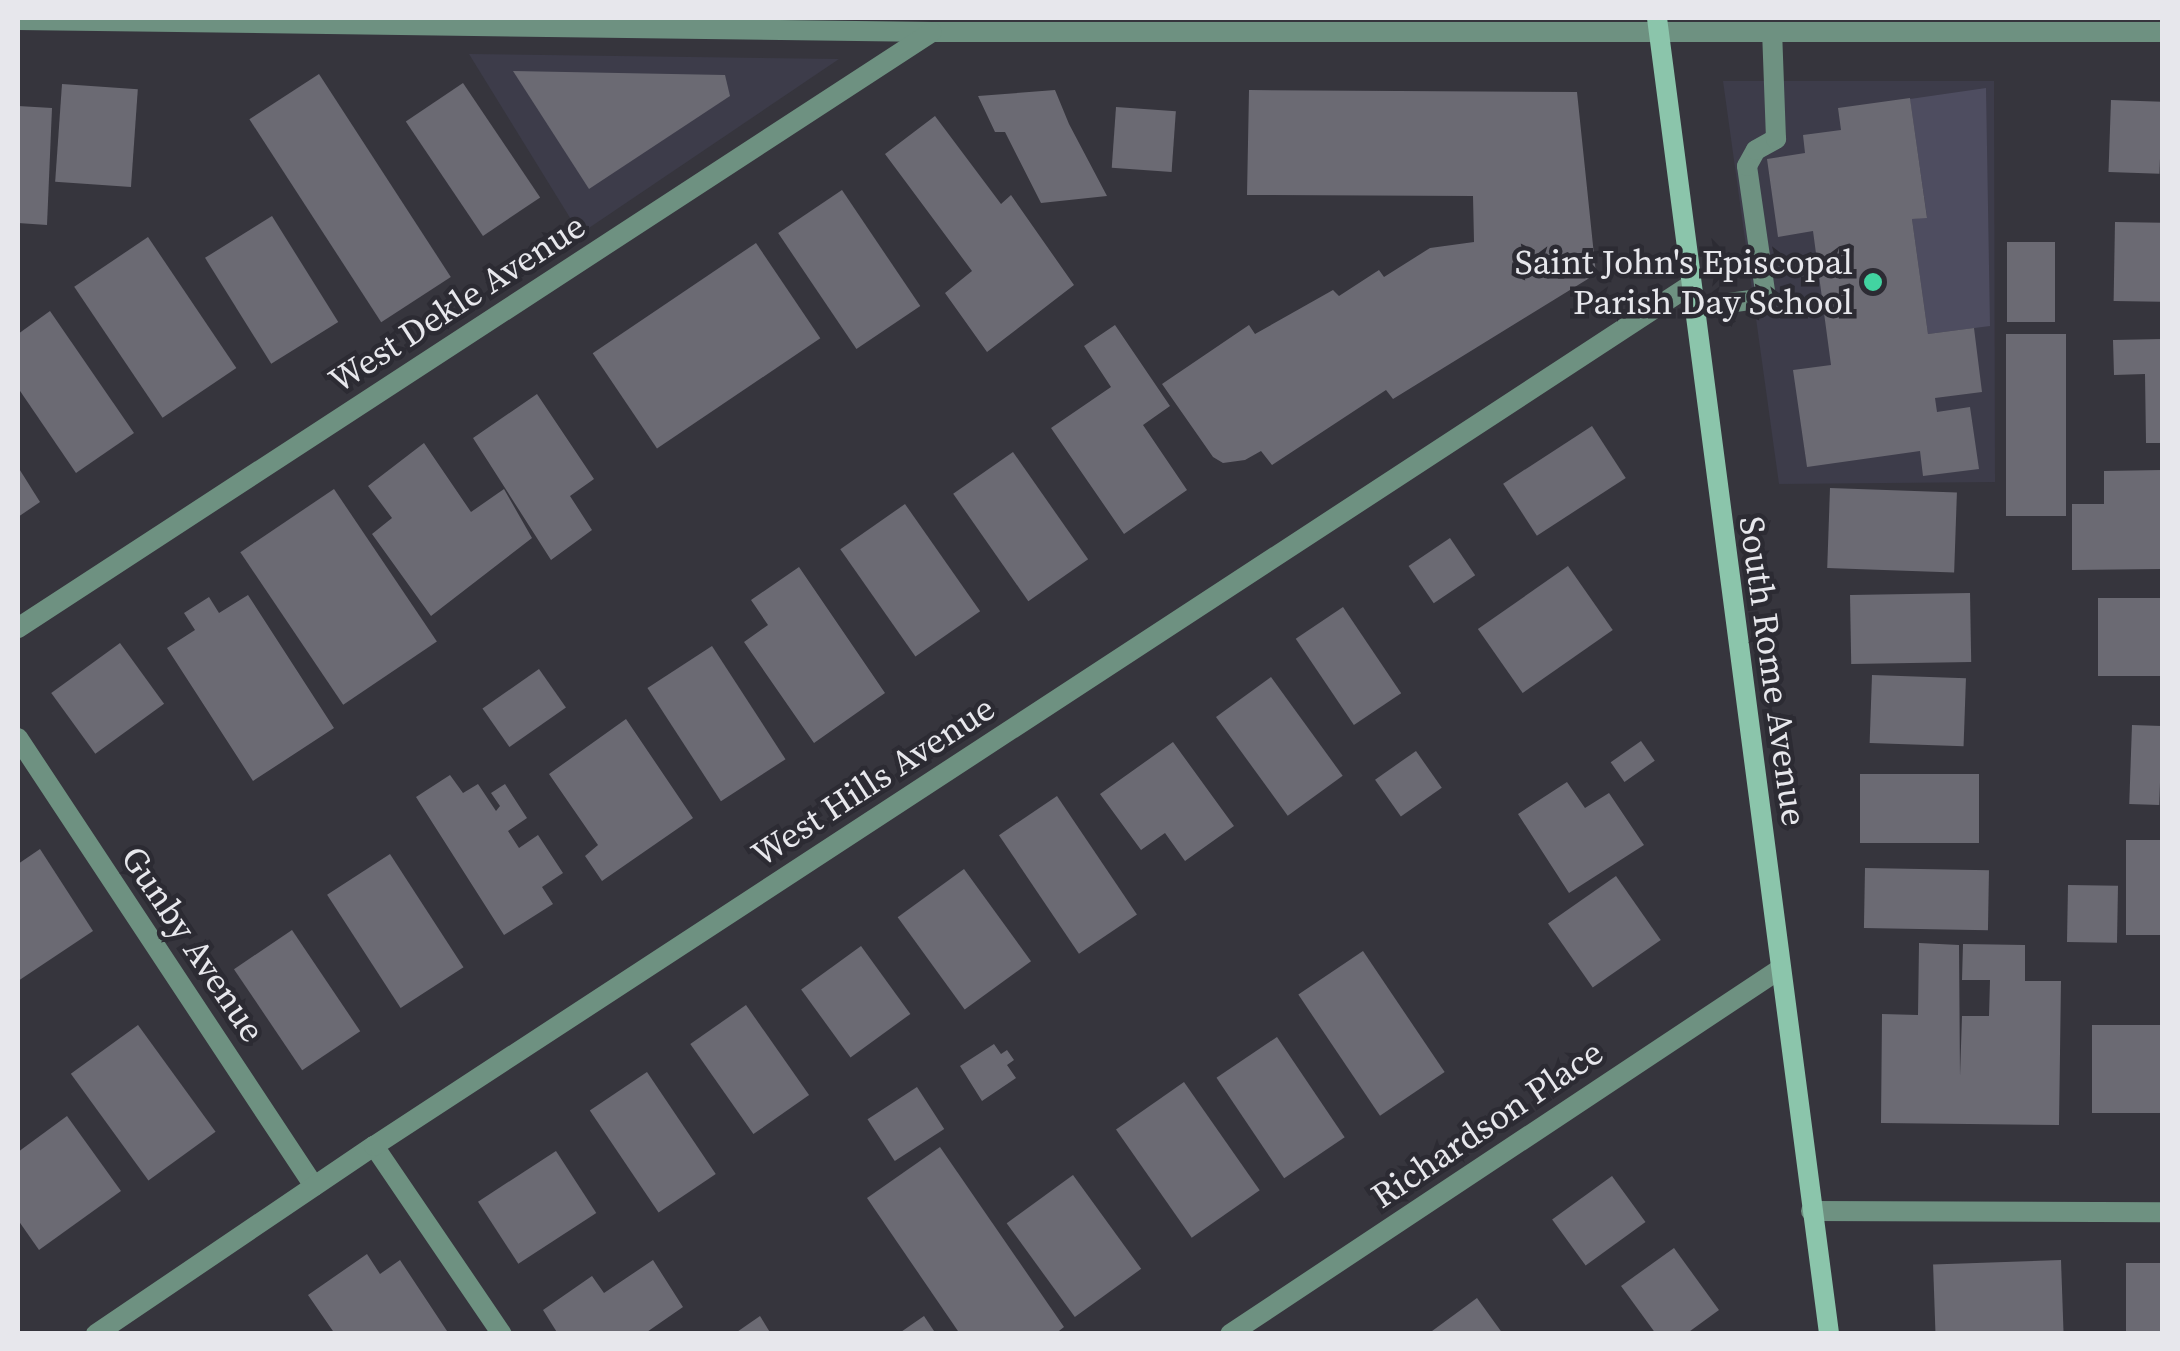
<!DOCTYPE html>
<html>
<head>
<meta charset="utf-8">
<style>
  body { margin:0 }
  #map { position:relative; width:2180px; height:1351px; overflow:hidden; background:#36353d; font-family:"Source Serif 4",serif }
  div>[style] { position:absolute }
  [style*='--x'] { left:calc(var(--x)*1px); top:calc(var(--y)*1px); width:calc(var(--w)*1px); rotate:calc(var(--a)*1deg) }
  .built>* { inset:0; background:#3d3c4a }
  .green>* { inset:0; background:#4e4d60 }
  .building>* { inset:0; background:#6b6a73; transform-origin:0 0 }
  .lane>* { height:20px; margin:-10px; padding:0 10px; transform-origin:10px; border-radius:10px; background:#6e9181 }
  .street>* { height:20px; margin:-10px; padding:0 10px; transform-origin:10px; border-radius:10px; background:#6e9181 }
  .secondary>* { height:20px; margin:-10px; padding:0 10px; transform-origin:10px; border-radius:10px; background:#8bc5ab }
  .dots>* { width:28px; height:28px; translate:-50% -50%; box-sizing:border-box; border:5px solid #2c2b33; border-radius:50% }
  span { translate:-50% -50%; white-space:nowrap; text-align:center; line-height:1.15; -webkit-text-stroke:9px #2c2b33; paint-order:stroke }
  .poi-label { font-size:35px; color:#e7e7ec }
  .right { translate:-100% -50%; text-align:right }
  .street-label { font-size:35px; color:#e7e7ec }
  .frame { position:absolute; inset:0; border:20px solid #e7e7ec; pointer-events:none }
</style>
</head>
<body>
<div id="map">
  <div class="built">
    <div style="clip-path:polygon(469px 54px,839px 59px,580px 234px)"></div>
    <div style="clip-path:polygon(1723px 81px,1994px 81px,1995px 482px,1779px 484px)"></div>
  </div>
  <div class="green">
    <div style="clip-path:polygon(1986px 88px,1990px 326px,1928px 334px,1912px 219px,1927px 217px,1910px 99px)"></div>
  </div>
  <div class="building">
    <div style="clip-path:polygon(513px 71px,725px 75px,730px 96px,589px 189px)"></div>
    <div style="left:319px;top:74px;width:242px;height:83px;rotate:57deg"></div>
    <div style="left:463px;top:83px;width:138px;height:69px;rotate:56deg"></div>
    <div style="left:62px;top:84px;width:76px;height:98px;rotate:4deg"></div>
    <div style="clip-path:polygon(1055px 90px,1069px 124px,1107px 196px,1041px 203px,1005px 132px,995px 132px,978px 96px)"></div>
    <div style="clip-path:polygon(1249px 90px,1577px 92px,1596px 274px,1393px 399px,1386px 390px,1272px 465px,1261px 451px,1245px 460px,1223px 463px,1213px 457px,1162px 384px,1249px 325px,1255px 334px,1333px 290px,1339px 296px,1379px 270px,1384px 277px,1430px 248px,1474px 242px,1473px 196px,1247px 195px)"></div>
    <div style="clip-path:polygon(1910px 98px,1927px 218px,1912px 219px,1928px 334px,1974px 328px,1982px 392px,1935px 398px,1937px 412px,1970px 407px,1979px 469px,1923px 476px,1920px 451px,1807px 467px,1793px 370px,1831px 365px,1813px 231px,1778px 237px,1767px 159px,1805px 153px,1803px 135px,1841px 130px,1838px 108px)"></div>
    <div style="left:2111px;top:100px;width:51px;height:72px;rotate:2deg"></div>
    <div style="clip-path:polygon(18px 106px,52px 108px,47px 225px,18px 223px)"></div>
    <div style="left:1116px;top:107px;width:60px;height:61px;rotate:4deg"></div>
    <div style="clip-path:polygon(935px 116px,1001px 204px,1011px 195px,1074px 285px,987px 352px,945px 293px,972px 271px,885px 154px)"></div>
    <div style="left:842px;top:190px;width:140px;height:77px;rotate:56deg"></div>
    <div style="left:272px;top:216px;width:125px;height:79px;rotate:58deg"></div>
    <div style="left:2115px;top:222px;width:47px;height:79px;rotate:1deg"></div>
    <div style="left:148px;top:237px;width:158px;height:89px;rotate:56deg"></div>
    <div style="left:2007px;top:242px;width:48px;height:80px"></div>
    <div style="left:756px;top:243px;width:115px;height:197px;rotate:56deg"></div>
    <div style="clip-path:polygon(50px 311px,134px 433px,76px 473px,18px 388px,18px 334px)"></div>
    <div style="clip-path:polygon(1115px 325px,1170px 406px,1143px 425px,1187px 490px,1124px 534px,1051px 428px,1111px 387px,1084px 346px)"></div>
    <div style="left:2006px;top:334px;width:60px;height:182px"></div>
    <div style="clip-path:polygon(2162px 339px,2162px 443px,2146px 443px,2145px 374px,2114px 375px,2113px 340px)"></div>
    <div style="clip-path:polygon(537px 394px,594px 479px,570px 496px,592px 530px,551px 560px,473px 438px)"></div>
    <div style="left:1592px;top:426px;width:62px;height:106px;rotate:57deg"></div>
    <div style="clip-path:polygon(424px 443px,471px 512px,504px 489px,532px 538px,431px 616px,372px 534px,392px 518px,368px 486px)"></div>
    <div style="left:1013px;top:452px;width:131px;height:73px;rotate:55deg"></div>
    <div style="clip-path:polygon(18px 467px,40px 502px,18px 517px)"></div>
    <div style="clip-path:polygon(2162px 470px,2162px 569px,2072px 570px,2072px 504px,2104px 504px,2104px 471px)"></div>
    <div style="left:1830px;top:488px;width:127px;height:80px;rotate:2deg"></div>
    <div style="left:334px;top:489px;width:184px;height:113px;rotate:56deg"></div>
    <div style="left:905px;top:504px;width:131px;height:79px;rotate:55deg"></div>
    <div style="left:1450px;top:538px;width:45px;height:50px;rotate:56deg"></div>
    <div style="left:1568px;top:566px;width:78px;height:110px;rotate:55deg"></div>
    <div style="clip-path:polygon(799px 567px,885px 693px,814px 743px,744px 642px,768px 625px,751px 600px)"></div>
    <div style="left:1970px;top:593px;width:69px;height:120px;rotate:89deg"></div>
    <div style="clip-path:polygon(248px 595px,334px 728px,253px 781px,167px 648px,195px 630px,184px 613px,209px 597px,219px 613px)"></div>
    <div style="left:2162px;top:598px;width:78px;height:64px;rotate:90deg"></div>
    <div style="left:1343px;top:607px;width:104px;height:57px;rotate:56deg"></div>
    <div style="left:120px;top:643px;width:75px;height:85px;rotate:54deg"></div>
    <div style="left:712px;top:646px;width:135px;height:77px;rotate:57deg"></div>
    <div style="left:539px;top:669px;width:47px;height:69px;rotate:55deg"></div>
    <div style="left:1872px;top:675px;width:94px;height:68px;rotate:2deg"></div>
    <div style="left:1271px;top:677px;width:122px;height:68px;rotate:54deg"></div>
    <div style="clip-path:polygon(626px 719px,693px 818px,602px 881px,585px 856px,598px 845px,549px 774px)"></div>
    <div style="left:2132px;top:725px;width:30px;height:79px;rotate:2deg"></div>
    <div style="left:1641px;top:741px;width:24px;height:37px;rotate:55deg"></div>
    <div style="clip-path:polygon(1173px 742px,1234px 826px,1185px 861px,1165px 833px,1141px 850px,1100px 794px)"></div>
    <div style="left:1416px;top:751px;width:45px;height:50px;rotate:55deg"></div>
    <div style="left:1860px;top:774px;width:119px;height:69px"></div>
    <div style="clip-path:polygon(450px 775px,463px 793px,478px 784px,496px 811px,500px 806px,491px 793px,505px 784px,527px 818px,508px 831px,519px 848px,538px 835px,563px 873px,542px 887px,553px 904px,504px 935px,416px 797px)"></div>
    <div style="clip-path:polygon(1567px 782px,1585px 808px,1609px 793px,1644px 845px,1569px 893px,1518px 814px)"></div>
    <div style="left:1057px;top:796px;width:143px;height:70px;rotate:56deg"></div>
    <div style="left:2126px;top:840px;width:36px;height:95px"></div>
    <div style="clip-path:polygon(40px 849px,93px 931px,18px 981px,18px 864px)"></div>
    <div style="left:390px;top:854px;width:135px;height:75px;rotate:57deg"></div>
    <div style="left:1865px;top:868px;width:124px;height:60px;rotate:1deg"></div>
    <div style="left:964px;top:869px;width:114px;height:82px;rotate:54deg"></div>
    <div style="left:1616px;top:876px;width:78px;height:83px;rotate:55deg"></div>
    <div style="left:2068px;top:885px;width:50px;height:57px;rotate:1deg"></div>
    <div style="left:292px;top:930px;width:122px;height:70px;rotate:56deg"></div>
    <div style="clip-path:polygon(1919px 943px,1959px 945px,1960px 1076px,1962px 1016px,1989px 1016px,1990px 980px,1962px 980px,1963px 944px,2025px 945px,2025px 981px,2061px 981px,2059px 1125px,1881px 1123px,1882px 1014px,1918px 1015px)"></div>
    <div style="left:861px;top:946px;width:84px;height:74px;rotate:54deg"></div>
    <div style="left:1363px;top:951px;width:146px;height:78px;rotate:56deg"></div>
    <div style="left:746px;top:1005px;width:110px;height:68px;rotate:55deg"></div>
    <div style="left:138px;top:1025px;width:132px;height:83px;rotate:54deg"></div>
    <div style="left:2092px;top:1025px;width:70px;height:88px"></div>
    <div style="left:1277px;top:1037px;width:121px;height:73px;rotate:56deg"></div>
    <div style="clip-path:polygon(994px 1044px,1001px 1054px,1007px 1050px,1014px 1060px,1007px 1065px,1016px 1078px,982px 1101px,960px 1066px)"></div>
    <div style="left:647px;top:1072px;width:123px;height:69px;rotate:56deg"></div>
    <div style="left:1184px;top:1082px;width:132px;height:83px;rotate:55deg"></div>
    <div style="left:917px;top:1087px;width:50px;height:59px;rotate:57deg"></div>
    <div style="clip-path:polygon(67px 1116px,121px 1191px,39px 1250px,18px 1220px,18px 1152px)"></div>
    <div style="clip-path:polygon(940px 1147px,1064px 1327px,1055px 1334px,960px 1334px,867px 1198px)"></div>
    <div style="left:556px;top:1151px;width:74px;height:93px;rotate:57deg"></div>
    <div style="left:1073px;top:1175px;width:116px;height:82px;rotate:54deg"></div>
    <div style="left:1612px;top:1176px;width:57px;height:74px;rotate:54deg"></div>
    <div style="clip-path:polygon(1674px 1248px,1719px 1310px,1686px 1334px,1656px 1334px,1621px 1286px)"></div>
    <div style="clip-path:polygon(367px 1254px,380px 1274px,400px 1260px,449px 1334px,335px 1334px,308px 1295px)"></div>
    <div style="clip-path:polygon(653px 1260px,683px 1307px,644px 1334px,558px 1334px,543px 1310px,592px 1276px,604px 1293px)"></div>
    <div style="left:2061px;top:1260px;width:74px;height:128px;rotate:88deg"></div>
    <div style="left:2126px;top:1263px;width:36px;height:71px"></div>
    <div style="clip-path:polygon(1477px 1298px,1503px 1334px,1428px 1334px)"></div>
    <div style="clip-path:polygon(760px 1316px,771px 1334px,734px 1334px)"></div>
    <div style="clip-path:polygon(924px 1316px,936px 1334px,898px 1334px)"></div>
  </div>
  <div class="lane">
    <div style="--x:1691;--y:308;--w:76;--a:-7.6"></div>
    <div style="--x:1766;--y:298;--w:133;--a:-98.2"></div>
    <div style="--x:1747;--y:166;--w:18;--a:-61"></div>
    <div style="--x:1756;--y:150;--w:23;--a:-29"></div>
    <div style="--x:1776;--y:139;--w:107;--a:-92.1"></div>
  </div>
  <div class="street">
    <div style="--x:18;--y:20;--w:914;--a:0.75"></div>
    <div style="--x:932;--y:32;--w:1230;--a:0"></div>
    <div style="--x:18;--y:628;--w:1091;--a:-33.11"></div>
    <div style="--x:18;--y:738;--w:537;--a:56.55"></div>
    <div style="--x:374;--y:1146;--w:227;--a:55.8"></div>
    <div style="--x:1811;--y:1211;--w:351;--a:0.2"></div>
    <div style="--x:96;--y:1334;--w:336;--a:-34.1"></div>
    <div style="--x:374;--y:1146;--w:1571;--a:-33.18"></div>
    <div style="--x:1230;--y:1334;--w:660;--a:-33.57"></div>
  </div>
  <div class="secondary">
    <div style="--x:1657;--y:18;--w:1327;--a:82.55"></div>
  </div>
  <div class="dots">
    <div style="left:1873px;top:282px;background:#42d4a1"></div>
  </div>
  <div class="poi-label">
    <span class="right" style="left:1853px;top:282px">Saint John's Episcopal<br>Parish Day School</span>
  </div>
  <div class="street-label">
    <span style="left:457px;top:303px;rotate:-33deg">West Dekle Avenue</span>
    <span style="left:1773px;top:671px;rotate:82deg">South Rome Avenue</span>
    <span style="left:873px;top:781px;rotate:-33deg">West Hills Avenue</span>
    <span style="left:193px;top:944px;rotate:56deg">Gunby Avenue</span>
    <span style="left:1487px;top:1124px;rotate:-34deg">Richardson Place</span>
  </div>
  <div class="frame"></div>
</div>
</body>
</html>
